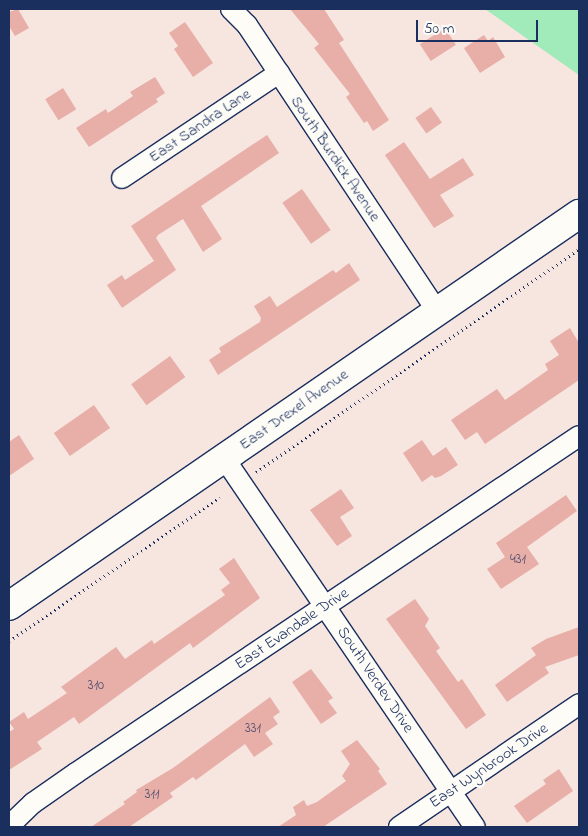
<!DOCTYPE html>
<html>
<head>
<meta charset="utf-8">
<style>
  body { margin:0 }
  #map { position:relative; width:588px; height:836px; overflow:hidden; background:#f7e5df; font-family:"Indie Flower",sans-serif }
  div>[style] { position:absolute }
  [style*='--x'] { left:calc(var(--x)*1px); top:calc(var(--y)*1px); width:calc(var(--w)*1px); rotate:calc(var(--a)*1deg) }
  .green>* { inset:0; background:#a1eab9 }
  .building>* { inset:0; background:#e8aea8; transform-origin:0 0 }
  .path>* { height:3px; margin-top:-1.5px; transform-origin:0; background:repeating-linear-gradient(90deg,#1b2f5e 0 1px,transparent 0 5px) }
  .roads { filter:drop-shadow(1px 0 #1b2f5e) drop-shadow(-1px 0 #1b2f5e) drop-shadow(0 1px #1b2f5e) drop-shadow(0 -1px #1b2f5e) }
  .street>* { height:20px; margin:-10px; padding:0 10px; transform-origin:10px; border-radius:10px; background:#fdfcf7 }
  .secondary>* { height:28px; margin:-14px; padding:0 14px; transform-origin:14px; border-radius:14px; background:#fdfcf7 }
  span { translate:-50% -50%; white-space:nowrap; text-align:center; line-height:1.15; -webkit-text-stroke:5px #fdfcf7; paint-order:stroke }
  .number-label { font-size:14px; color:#4e4f70 }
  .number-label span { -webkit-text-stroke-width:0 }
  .street-label { font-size:16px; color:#1b2f5e }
  .frame { position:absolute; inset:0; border:10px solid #1b2f5e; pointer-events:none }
  .scale { position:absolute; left:416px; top:20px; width:122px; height:22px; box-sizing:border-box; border:2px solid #1b2f5e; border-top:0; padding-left:6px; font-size:15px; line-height:18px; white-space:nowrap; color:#1b2f5e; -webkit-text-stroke:4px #fdfcf7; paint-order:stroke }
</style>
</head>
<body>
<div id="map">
  <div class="green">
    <div style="clip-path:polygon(485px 9px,579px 9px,579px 75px)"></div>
  </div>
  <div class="building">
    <div style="clip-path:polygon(18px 9px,29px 28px,15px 36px,9px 26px,9px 12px)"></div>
    <div style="clip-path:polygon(290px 9px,324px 9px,344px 40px,339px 43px,389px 120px,373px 131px,367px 121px,364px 123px,346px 97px,350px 94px,314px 48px,319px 44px)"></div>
    <div style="clip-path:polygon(185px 22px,213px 63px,193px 77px,174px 49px,178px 46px,169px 33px)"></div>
    <div style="left:445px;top:28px;width:20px;height:30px;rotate:57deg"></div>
    <div style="clip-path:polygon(484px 35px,488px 41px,493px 37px,505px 57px,480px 73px,464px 48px)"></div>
    <div style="clip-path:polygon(155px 77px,165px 93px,156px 99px,158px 102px,89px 147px,76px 128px,106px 109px,108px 113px,133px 96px,130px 92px)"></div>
    <div style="left:63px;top:88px;width:25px;height:21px;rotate:58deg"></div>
    <div style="left:431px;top:107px;width:19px;height:19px;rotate:55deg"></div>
    <div style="clip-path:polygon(267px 135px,279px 153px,201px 206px,222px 239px,203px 252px,183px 219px,158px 235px,156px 238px,176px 270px,122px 308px,107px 285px,122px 275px,125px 280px,154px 261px,131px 226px)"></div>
    <div style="clip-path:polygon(404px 142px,430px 179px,463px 158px,474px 175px,440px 195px,454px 216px,434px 228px,385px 155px)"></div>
    <div style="left:302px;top:189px;width:50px;height:24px;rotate:55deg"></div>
    <div style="clip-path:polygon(349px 263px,360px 280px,218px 375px,209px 360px,221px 352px,219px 348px,260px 322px,261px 318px,254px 306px,270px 296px,277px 307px,333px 270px,336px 273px)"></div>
    <div style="clip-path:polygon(570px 328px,579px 343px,579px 380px,485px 444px,477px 432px,465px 440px,451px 420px,497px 389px,505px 400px,548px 370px,545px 364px,559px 355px,550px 341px)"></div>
    <div style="left:170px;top:356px;width:26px;height:48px;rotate:54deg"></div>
    <div style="left:94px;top:405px;width:28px;height:49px;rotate:55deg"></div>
    <div style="clip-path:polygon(19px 435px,34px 459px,9px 476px,9px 442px)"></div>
    <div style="clip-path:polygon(422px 440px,433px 456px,446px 447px,458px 465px,441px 476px,435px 478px,432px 475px,422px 482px,403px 453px)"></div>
    <div style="clip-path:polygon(341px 489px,354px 508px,340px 517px,352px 536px,337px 546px,310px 510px)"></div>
    <div style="clip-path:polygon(566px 495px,577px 511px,527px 547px,539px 564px,501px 589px,487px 569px,505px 557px,496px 543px)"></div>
    <div style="clip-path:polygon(234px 558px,260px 598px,193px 648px,190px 643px,79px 724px,74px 717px,37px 742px,42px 749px,9px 770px,9px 732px,14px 729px,9px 722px,24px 712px,28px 719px,67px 693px,61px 687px,116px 647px,125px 659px,152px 640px,154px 644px,225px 595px,221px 590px,230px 583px,219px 569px)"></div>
    <div style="clip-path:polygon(415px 599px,429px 619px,425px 626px,440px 648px,436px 651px,458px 682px,462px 679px,486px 715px,466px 729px,386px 619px)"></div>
    <div style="clip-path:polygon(579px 627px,579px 655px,545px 667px,549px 673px,507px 702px,495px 685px,536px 655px,531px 648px,546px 639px)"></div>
    <div style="clip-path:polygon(311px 669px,333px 698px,328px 701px,337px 713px,321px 724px,292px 682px)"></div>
    <div style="clip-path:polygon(270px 697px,280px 712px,273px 717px,278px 724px,265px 733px,273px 744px,254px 757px,245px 744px,196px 780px,193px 777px,170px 793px,173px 797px,129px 827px,91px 827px,125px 804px,123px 802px,137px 792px,136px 790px,173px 768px)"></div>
    <div style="clip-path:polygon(357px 740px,380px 769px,378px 771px,387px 784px,323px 827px,278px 827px,296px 815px,293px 807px,304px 800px,307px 806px,317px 802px,346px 781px,342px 776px,350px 764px,341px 751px)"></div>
    <div style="clip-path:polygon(559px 769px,573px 791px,527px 823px,514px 806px,546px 784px,543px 780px)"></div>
  </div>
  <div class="path">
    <div style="--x:256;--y:472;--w:393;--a:-34.6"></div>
    <div style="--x:9;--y:641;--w:255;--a:-34.3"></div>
  </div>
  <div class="roads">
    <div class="street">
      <div style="--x:231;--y:9;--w:23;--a:45"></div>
      <div style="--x:247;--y:25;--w:343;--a:56.4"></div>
      <div style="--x:122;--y:178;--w:189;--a:-33.8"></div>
      <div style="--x:224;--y:458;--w:446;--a:55.8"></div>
      <div style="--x:9;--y:826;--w:33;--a:-44"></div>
      <div style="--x:33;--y:803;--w:52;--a:-34.9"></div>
      <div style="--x:76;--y:773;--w:605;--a:-33.82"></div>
      <div style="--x:399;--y:827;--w:218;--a:-34.3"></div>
    </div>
    <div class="secondary">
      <div style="--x:9;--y:606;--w:692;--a:-34.52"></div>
    </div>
  </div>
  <div class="number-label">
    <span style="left:518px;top:560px">431</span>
    <span style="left:96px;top:686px">310</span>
    <span style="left:253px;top:729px">331</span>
    <span style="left:152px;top:795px">311</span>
  </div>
  <div class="street-label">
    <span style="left:200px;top:126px;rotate:-34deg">East Sandra Lane</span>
    <span style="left:335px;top:159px;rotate:56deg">South Burdick Avenue</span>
    <span style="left:294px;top:410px;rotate:-35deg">East Drexel Avenue</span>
    <span style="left:292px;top:629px;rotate:-34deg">East Evandale Drive</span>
    <span style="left:375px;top:680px;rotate:56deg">South Verdev Drive</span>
    <span style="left:489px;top:766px;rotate:-34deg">East Wynbrook Drive</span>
  </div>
  <div class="frame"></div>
  <div class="scale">50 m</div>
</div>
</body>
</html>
